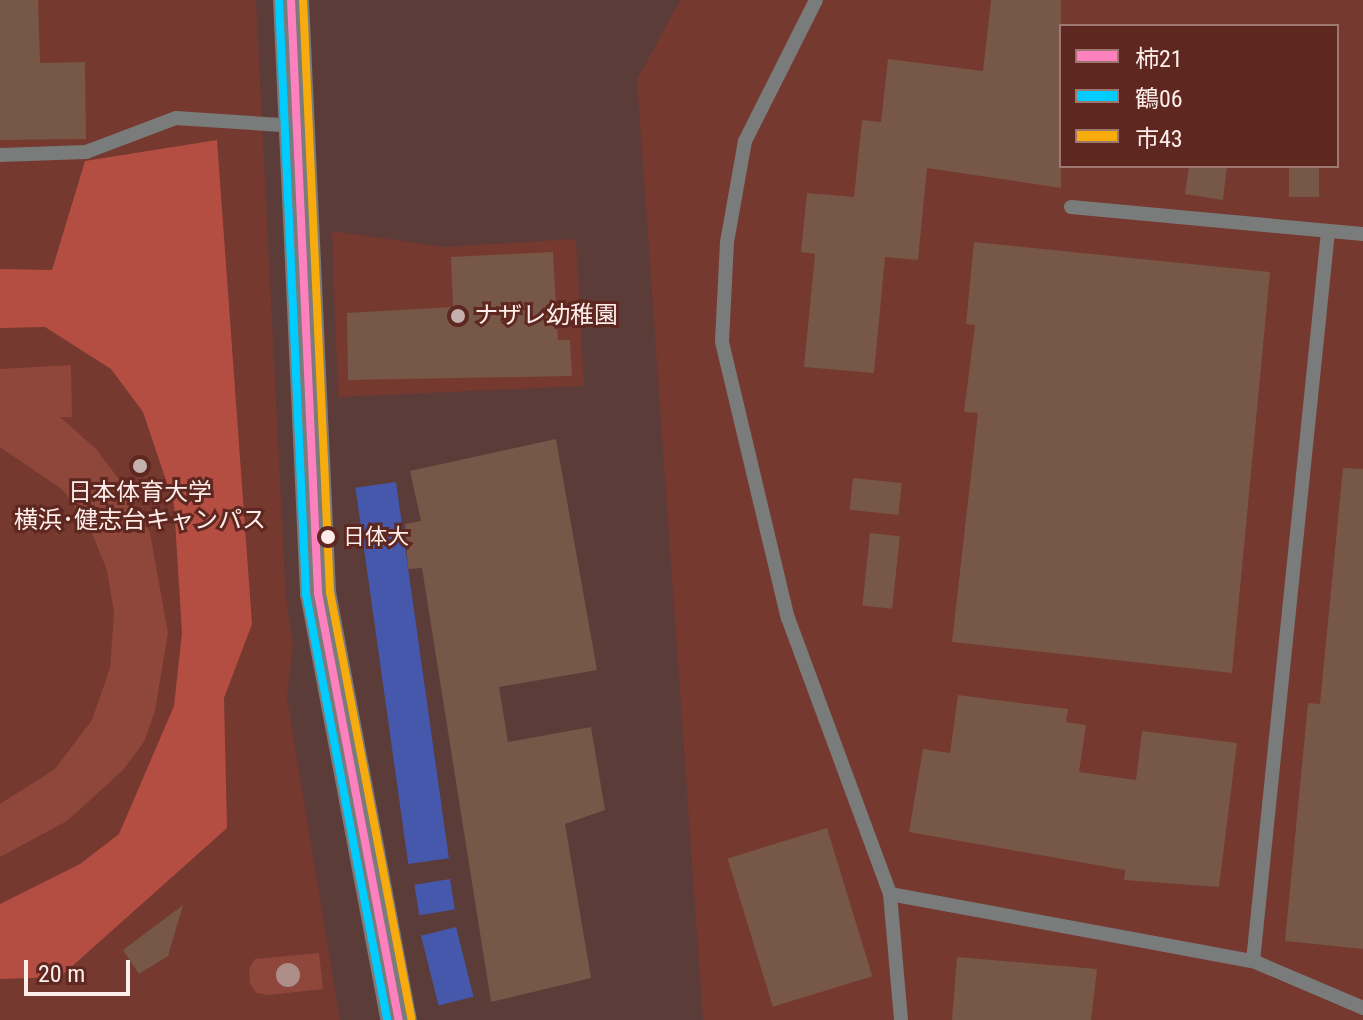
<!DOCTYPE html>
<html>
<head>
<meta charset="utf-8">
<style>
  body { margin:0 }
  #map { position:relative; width:1363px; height:1020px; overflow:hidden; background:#5b3c38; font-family:"Roboto Condensed","Noto Sans JP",sans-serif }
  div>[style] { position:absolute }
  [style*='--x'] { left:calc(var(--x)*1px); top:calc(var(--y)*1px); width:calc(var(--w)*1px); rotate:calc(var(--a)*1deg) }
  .built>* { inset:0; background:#753930 }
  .green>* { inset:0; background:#8f463b }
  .forest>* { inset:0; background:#b54e42 }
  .water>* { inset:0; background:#4558ac; transform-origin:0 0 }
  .building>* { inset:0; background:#775748; transform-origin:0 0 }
  .service>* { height:14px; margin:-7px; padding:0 7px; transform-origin:7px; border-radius:7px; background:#7a7b7b }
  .tertiary>* { height:36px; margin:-18px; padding:0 18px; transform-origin:18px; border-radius:18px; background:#7a7b7b }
  .bus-1>* { height:8px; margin:-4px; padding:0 4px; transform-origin:4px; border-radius:4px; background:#ff80bf }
  .bus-2>* { height:8px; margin:-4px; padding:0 4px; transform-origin:4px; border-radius:4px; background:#0cf }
  .bus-3>* { height:8px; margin:-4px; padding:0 4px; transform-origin:4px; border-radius:4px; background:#f8ab0d }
  .trees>* { width:24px; height:24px; margin:-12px; border-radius:50%; background:#ad8e89 }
  .dots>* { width:22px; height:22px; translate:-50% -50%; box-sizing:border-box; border:4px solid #5e271f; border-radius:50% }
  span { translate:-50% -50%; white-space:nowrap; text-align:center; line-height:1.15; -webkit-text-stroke:6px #5e271f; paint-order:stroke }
  .bus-label { font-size:22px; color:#fdeeec }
  .left { translate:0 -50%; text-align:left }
  .poi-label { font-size:24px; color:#fdeeec }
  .legend { position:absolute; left:1059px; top:24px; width:280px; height:144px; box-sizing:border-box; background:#5e271f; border:2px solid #9e7771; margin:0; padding:10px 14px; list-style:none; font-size:24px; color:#fdeeec }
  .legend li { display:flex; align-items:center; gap:16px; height:40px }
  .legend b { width:40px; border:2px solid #9e7771 }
  .scale { position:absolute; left:24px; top:960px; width:106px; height:36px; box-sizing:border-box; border:4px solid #fdeeec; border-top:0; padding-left:10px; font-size:24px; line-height:28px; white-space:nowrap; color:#fdeeec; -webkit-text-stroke:6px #5e271f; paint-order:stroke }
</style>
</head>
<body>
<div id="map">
  <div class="built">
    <div style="clip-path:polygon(0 0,256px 0,286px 599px,293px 646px,287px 697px,340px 1020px,0 1020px)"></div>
    <div style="clip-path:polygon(evenodd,680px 0,1363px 0,1363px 1020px,703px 1020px,637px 80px,680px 0,1061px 26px,1337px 26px,1337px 166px,1061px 166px,1061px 26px)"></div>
    <div style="clip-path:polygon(332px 231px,444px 247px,576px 239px,584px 386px,338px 397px)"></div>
  </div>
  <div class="green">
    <div style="clip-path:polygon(71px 365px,72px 417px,60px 417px,96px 449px,128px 491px,150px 533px,168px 633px,155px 711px,144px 742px,123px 770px,67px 821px,0 857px,0 804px,55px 769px,92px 720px,110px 668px,114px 613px,107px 570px,91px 531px,63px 490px,0 447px,0 369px)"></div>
    <div style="clip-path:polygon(319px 953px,323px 989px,269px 995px,256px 993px,250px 983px,249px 969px,255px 959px)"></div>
  </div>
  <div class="forest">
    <div style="clip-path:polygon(217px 140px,252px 624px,224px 698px,227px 828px,60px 977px,0 979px,0 904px,80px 864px,119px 834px,174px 706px,182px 633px,174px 504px,143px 412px,111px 369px,45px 327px,0 328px,0 269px,52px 270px,85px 161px)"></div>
  </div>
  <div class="water">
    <div style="left:396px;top:482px;width:380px;height:41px;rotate:82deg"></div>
    <div style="left:450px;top:879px;width:31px;height:36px;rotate:81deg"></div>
    <div style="left:456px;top:927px;width:72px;height:36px;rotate:76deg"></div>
  </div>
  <div class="building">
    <div style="clip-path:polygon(0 0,38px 0,40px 63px,85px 62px,86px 139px,0 140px)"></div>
    <div style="clip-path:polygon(991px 0,1061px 0,1061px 188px,927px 168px,918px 260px,885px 257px,874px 373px,804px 367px,815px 254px,801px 252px,807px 193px,854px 197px,862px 120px,881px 122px,888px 59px,983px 71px)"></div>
    <div style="clip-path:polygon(1189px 166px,1227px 166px,1223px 200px,1185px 194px)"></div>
    <div style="left:1289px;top:166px;width:30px;height:31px"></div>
    <div style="clip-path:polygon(974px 242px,1270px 272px,1232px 673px,952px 642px,978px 413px,964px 412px,975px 325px,966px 324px)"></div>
    <div style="clip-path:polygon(553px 252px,558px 340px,570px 340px,572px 376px,348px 380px,347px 313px,453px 307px,451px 257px)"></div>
    <div style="clip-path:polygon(556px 439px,597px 670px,499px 687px,508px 742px,591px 727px,605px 810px,565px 824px,591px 978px,491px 1002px,422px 568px,408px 569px,405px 524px,421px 521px,410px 471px)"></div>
    <div style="clip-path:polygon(1343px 468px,1363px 469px,1363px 949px,1285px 941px,1308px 703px,1320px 704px)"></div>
    <div style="left:853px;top:478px;width:49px;height:32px;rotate:6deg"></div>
    <div style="left:870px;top:533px;width:30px;height:73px;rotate:6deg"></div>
    <div style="clip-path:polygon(958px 695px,1068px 709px,1066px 722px,1086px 725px,1079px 772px,1136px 780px,1142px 731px,1237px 743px,1219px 887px,1124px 880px,1125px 870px,909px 832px,923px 749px,950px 753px)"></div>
    <div style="left:827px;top:828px;width:155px;height:104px;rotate:73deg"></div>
    <div style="clip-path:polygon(183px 905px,168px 956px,139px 974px,123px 950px)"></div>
    <div style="clip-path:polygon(957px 957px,1097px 969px,1091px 1020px,952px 1020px)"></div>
  </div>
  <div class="service">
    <div style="--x:816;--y:0;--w:158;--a:116.7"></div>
    <div style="--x:745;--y:141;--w:103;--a:100.1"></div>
    <div style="--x:727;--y:242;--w:100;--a:92.9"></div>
    <div style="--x:722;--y:342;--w:284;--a:76.6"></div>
    <div style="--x:788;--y:618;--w:294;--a:69.7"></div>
    <div style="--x:890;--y:894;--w:126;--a:85"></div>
    <div style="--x:0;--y:155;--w:86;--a:-2"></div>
    <div style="--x:86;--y:152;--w:96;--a:-20.7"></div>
    <div style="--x:176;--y:118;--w:121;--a:3.8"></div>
    <div style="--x:1071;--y:207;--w:293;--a:5.3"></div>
    <div style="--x:890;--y:894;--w:369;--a:10.5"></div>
    <div style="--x:1253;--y:961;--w:120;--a:23.1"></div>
    <div style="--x:1253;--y:961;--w:734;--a:-84.13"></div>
  </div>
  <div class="tertiary">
    <div style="--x:291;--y:0;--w:594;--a:87.39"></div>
    <div style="--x:318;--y:593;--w:435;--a:79.3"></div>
  </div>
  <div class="bus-1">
    <div style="--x:291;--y:0;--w:594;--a:87.39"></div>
    <div style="--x:318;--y:593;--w:435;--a:79.3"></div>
  </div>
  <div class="bus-2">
    <div style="--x:279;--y:1;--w:594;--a:87.39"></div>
    <div style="--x:306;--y:594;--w:434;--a:79.2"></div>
  </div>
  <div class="bus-3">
    <div style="--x:303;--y:0;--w:593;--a:87.39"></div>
    <div style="--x:330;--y:592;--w:434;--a:79.2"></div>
  </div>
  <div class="trees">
    <div style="left:288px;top:975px"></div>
  </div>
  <div class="dots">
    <div style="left:458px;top:316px;background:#c4b0ad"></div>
    <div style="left:140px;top:466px;background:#c4b0ad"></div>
    <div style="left:328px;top:537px;background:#fdeeec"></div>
  </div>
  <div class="bus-label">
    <span class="left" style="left:343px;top:537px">日体大</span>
  </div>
  <div class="poi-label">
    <span class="left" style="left:474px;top:316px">ナザレ幼稚園</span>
    <span style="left:140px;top:507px">日本体育大学<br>横浜･健志台キャンパス</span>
  </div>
  <ul class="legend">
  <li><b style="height:10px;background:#ff80bf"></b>柿21</li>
  <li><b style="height:10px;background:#0cf"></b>鶴06</li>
  <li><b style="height:10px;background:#f8ab0d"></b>市43</li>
  </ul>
  <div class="scale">20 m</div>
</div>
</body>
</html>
